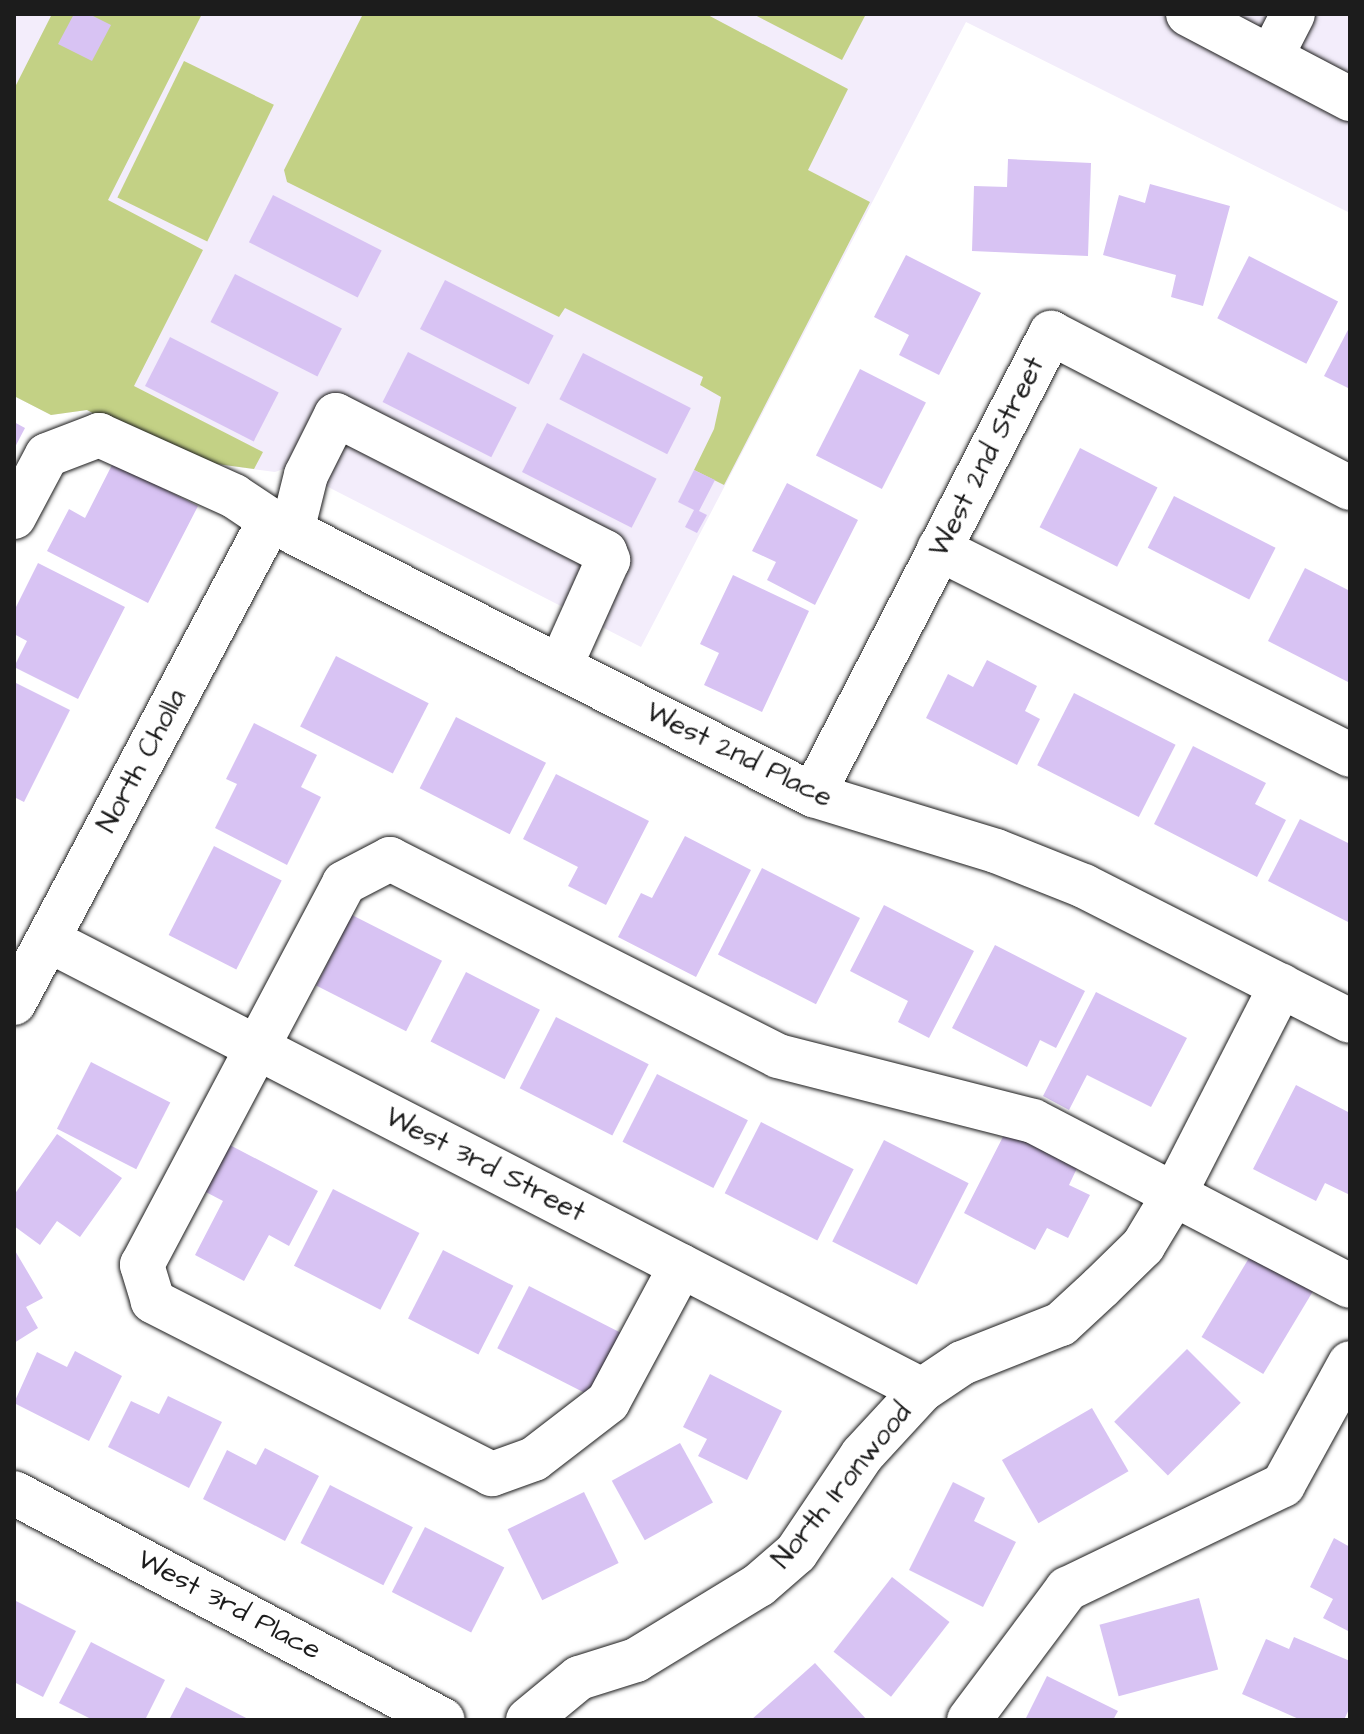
<!DOCTYPE html>
<html>
<head>
<meta charset="utf-8">
<style>
	body { margin:0 }
	#map { position:relative; width:1364px; height:1734px; overflow:hidden; background:#fff; font-family:"Architects Daughter",sans-serif }
	div>[style] { position:absolute }
	[style*='--x'] { left:calc(var(--x)*1px); top:calc(var(--y)*1px); width:calc(var(--w)*1px); rotate:calc(var(--a)*1deg) }
	.built>* { inset:0; background:#f3edfb }
	.green>* { inset:0; background:#c3d185; transform-origin:0 0 }
	.building>* { inset:0; background:#d8c3f3; transform-origin:0 0 }
	.roads { filter:drop-shadow(0 0 2px #1c1c1c) drop-shadow(0 0 2px #1c1c1c) }
	.minor>* { height:44px; margin:-22px; padding:0 22px; transform-origin:22px; border-radius:22px; background:#fff }
	span { translate:-50% -50%; white-space:nowrap; text-align:center; line-height:1.15; -webkit-text-stroke:7px #fff; paint-order:stroke }
	.street-label { font-size:28px; color:#1c1c1c }
	.frame { position:absolute; inset:0; border:16px solid #1c1c1c; pointer-events:none }
</style>
</head>
<body>
<div id="map">
	<div class="built">
		<div style="clip-path:polygon(14px 14px,1350px 14px,1350px 213px,966px 22px,641px 647px,289px 467px,275px 472px,180px 459px,87px 410px,51px 415px,14px 396px)"></div>
	</div>
	<div class="green">
		<div style="clip-path:polygon(52px 14px,202px 14px,108px 200px,203px 250px,134px 386px,263px 452px,254px 469px,180px 459px,87px 410px,51px 415px,14px 396px,14px 89px)"></div>
		<div style="clip-path:polygon(363px 14px,706px 14px,848px 89px,808px 170px,870px 202px,724px 485px,694px 470px,714px 429px,721px 397px,700px 385px,703px 377px,565px 308px,559px 317px,287px 182px,284px 170px)"></div>
		<div style="clip-path:polygon(753px 14px,866px 14px,842px 60px)"></div>
		<div style="left:184px;top:61px;width:100px;height:152px;rotate:26deg"></div>
	</div>
	<div class="building">
		<div style="clip-path:polygon(74px 14px,89px 14px,111px 25px,92px 61px,58px 44px)"></div>
		<div style="clip-path:polygon(1008px 159px,1091px 163px,1088px 256px,972px 251px,974px 186px,1007px 187px)"></div>
		<div style="clip-path:polygon(1150px 184px,1230px 206px,1203px 306px,1171px 297px,1176px 275px,1103px 255px,1119px 195px,1145px 203px)"></div>
		<div style="left:273px;top:195px;width:122px;height:53px;rotate:27deg"></div>
		<div style="clip-path:polygon(906px 255px,981px 293px,939px 375px,899px 355px,909px 335px,874px 317px)"></div>
		<div style="left:1249px;top:256px;width:100px;height:70px;rotate:27deg"></div>
		<div style="left:235px;top:274px;width:120px;height:54px;rotate:27deg"></div>
		<div style="left:445px;top:280px;width:122px;height:55px;rotate:27deg"></div>
		<div style="clip-path:polygon(1350px 326px,1350px 389px,1324px 376px)"></div>
		<div style="left:170px;top:337px;width:122px;height:55px;rotate:27deg"></div>
		<div style="left:408px;top:352px;width:122px;height:56px;rotate:27deg"></div>
		<div style="left:583px;top:353px;width:121px;height:52px;rotate:27deg"></div>
		<div style="left:860px;top:369px;width:74px;height:97px;rotate:27deg"></div>
		<div style="clip-path:polygon(14px 422px,25px 428px,14px 449px)"></div>
		<div style="left:547px;top:423px;width:123px;height:55px;rotate:27deg"></div>
		<div style="left:1080px;top:448px;width:87px;height:89px;rotate:27deg"></div>
		<div style="clip-path:polygon(113px 463px,198px 506px,148px 603px,47px 551px,69px 509px,85px 518px)"></div>
		<div style="clip-path:polygon(694px 470px,715px 480px,699px 511px,707px 515px,697px 533px,685px 527px,694px 510px,678px 502px)"></div>
		<div style="clip-path:polygon(787px 483px,858px 520px,815px 605px,767px 580px,776px 562px,752px 551px)"></div>
		<div style="left:1174px;top:496px;width:114px;height:58px;rotate:27deg"></div>
		<div style="clip-path:polygon(38px 563px,125px 607px,78px 699px,14px 667px,27px 641px,14px 634px,14px 611px)"></div>
		<div style="clip-path:polygon(1305px 568px,1350px 591px,1348px 682px,1268px 641px)"></div>
		<div style="clip-path:polygon(733px 575px,809px 611px,762px 712px,704px 685px,719px 653px,700px 644px)"></div>
		<div style="left:336px;top:656px;width:104px;height:79px;rotate:27deg"></div>
		<div style="clip-path:polygon(987px 660px,1037px 686px,1025px 711px,1040px 719px,1017px 765px,926px 718px,948px 674px,973px 687px)"></div>
		<div style="clip-path:polygon(14px 682px,70px 710px,24px 802px,14px 797px)"></div>
		<div style="left:1074px;top:693px;width:114px;height:81px;rotate:27deg"></div>
		<div style="left:456px;top:717px;width:101px;height:80px;rotate:27deg"></div>
		<div style="clip-path:polygon(254px 723px,317px 755px,301px 787px,321px 797px,287px 865px,215px 828px,237px 784px,226px 779px)"></div>
		<div style="clip-path:polygon(1193px 746px,1266px 783px,1255px 804px,1286px 820px,1257px 877px,1154px 824px)"></div>
		<div style="clip-path:polygon(556px 774px,649px 821px,606px 905px,568px 886px,578px 867px,523px 839px)"></div>
		<div style="clip-path:polygon(1300px 819px,1350px 844px,1350px 923px,1268px 881px)"></div>
		<div style="clip-path:polygon(685px 836px,751px 870px,696px 977px,618px 937px,641px 893px,652px 898px)"></div>
		<div style="left:214px;top:846px;width:76px;height:100px;rotate:27deg"></div>
		<div style="left:762px;top:868px;width:110px;height:97px;rotate:27deg"></div>
		<div style="clip-path:polygon(884px 905px,974px 951px,929px 1038px,898px 1022px,908px 1001px,850px 971px)"></div>
		<div style="left:352px;top:915px;width:101px;height:79px;rotate:27deg"></div>
		<div style="clip-path:polygon(995px 945px,1085px 991px,1056px 1048px,1040px 1040px,1027px 1067px,952px 1028px)"></div>
		<div style="left:466px;top:972px;width:83px;height:78px;rotate:27deg"></div>
		<div style="clip-path:polygon(1096px 992px,1187px 1038px,1151px 1107px,1087px 1075px,1069px 1110px,1043px 1096px)"></div>
		<div style="left:556px;top:1017px;width:104px;height:80px;rotate:27deg"></div>
		<div style="left:91px;top:1062px;width:89px;height:75px;rotate:27deg"></div>
		<div style="left:657px;top:1074px;width:102px;height:76px;rotate:27deg"></div>
		<div style="clip-path:polygon(1296px 1085px,1350px 1113px,1350px 1195px,1325px 1183px,1316px 1201px,1253px 1169px)"></div>
		<div style="left:761px;top:1122px;width:104px;height:80px;rotate:27deg"></div>
		<div style="clip-path:polygon(1008px 1127px,1079px 1164px,1069px 1185px,1090px 1195px,1068px 1238px,1047px 1228px,1035px 1250px,964px 1213px)"></div>
		<div style="clip-path:polygon(57px 1134px,122px 1178px,80px 1237px,57px 1221px,40px 1245px,14px 1226px,14px 1195px)"></div>
		<div style="left:884px;top:1140px;width:95px;height:114px;rotate:27deg"></div>
		<div style="clip-path:polygon(226px 1143px,318px 1191px,289px 1246px,269px 1235px,244px 1281px,195px 1255px,223px 1201px,202px 1190px)"></div>
		<div style="left:333px;top:1189px;width:97px;height:86px;rotate:27deg"></div>
		<div style="clip-path:polygon(14px 1249px,43px 1298px,26px 1307px,38px 1328px,14px 1343px)"></div>
		<div style="left:443px;top:1250px;width:79px;height:77px;rotate:27deg"></div>
		<div style="left:1252px;top:1253px;width:72px;height:98px;rotate:31deg"></div>
		<div style="left:529px;top:1286px;width:104px;height:70px;rotate:27deg"></div>
		<div style="left:1187px;top:1349px;width:76px;height:103px;rotate:45deg"></div>
		<div style="clip-path:polygon(75px 1351px,122px 1376px,89px 1441px,14px 1403px,37px 1352px,67px 1367px)"></div>
		<div style="clip-path:polygon(710px 1374px,782px 1411px,747px 1480px,698px 1456px,707px 1439px,683px 1427px)"></div>
		<div style="clip-path:polygon(168px 1396px,222px 1422px,189px 1488px,108px 1447px,131px 1401px,159px 1414px)"></div>
		<div style="left:1092px;top:1408px;width:73px;height:104px;rotate:60deg"></div>
		<div style="left:680px;top:1443px;width:68px;height:78px;rotate:61deg"></div>
		<div style="clip-path:polygon(265px 1448px,319px 1476px,285px 1541px,203px 1499px,227px 1450px,256px 1465px)"></div>
		<div style="clip-path:polygon(953px 1482px,985px 1498px,974px 1521px,1016px 1542px,983px 1607px,909px 1570px)"></div>
		<div style="left:330px;top:1485px;width:93px;height:65px;rotate:27deg"></div>
		<div style="left:584px;top:1492px;width:79px;height:85px;rotate:64deg"></div>
		<div style="left:425px;top:1527px;width:89px;height:73px;rotate:27deg"></div>
		<div style="clip-path:polygon(1334px 1538px,1350px 1547px,1350px 1632px,1323px 1618px,1333px 1599px,1310px 1587px)"></div>
		<div style="left:892px;top:1577px;width:73px;height:95px;rotate:38deg"></div>
		<div style="left:1199px;top:1598px;width:74px;height:103px;rotate:75deg"></div>
		<div style="clip-path:polygon(14px 1600px,76px 1631px,43px 1697px,14px 1682px)"></div>
		<div style="clip-path:polygon(1294px 1637px,1350px 1661px,1350px 1707px,1344px 1720px,1301px 1720px,1242px 1694px,1266px 1639px,1289px 1649px)"></div>
		<div style="clip-path:polygon(91px 1642px,165px 1680px,145px 1720px,93px 1720px,59px 1703px)"></div>
		<div style="clip-path:polygon(815px 1663px,867px 1720px,751px 1720px)"></div>
		<div style="clip-path:polygon(1047px 1676px,1118px 1711px,1113px 1720px,1025px 1720px)"></div>
		<div style="clip-path:polygon(186px 1687px,250px 1720px,169px 1720px)"></div>
	</div>
	<div class="roads">
		<div class="minor">
			<div style="--x:1188;--y:14;--w:183;--a:27.7"></div>
			<div style="--x:1271;--y:57;--w:48;--a:-62.9"></div>
			<div style="--x:14;--y:517;--w:70;--a:-62"></div>
			<div style="--x:47;--y:455;--w:56;--a:-21"></div>
			<div style="--x:99;--y:435;--w:148;--a:24.3"></div>
			<div style="--x:234;--y:496;--w:43;--a:33.7"></div>
			<div style="--x:270;--y:520;--w:609;--a:26.86"></div>
			<div style="--x:813;--y:795;--w:191;--a:17"></div>
			<div style="--x:996;--y:851;--w:95;--a:21.7"></div>
			<div style="--x:1084;--y:886;--w:298;--a:26.9"></div>
			<div style="--x:292;--y:531;--w:58;--a:-76"></div>
			<div style="--x:306;--y:475;--w:67;--a:-63.4"></div>
			<div style="--x:336;--y:415;--w:302;--a:27"></div>
			<div style="--x:605;--y:552;--w:9;--a:69"></div>
			<div style="--x:608;--y:560;--w:117;--a:114.2"></div>
			<div style="--x:939;--y:549;--w:460;--a:26.6"></div>
			<div style="--x:813;--y:795;--w:520;--a:-62.74"></div>
			<div style="--x:1051;--y:333;--w:337;--a:27.4"></div>
			<div style="--x:48;--y:940;--w:983;--a:27.24"></div>
			<div style="--x:14;--y:1003;--w:547;--a:-62.08"></div>
			<div style="--x:681;--y:1266;--w:154;--a:118.2"></div>
			<div style="--x:608;--y:1402;--w:93;--a:142.4"></div>
			<div style="--x:534;--y:1459;--w:45;--a:160.3"></div>
			<div style="--x:492;--y:1474;--w:381;--a:-153"></div>
			<div style="--x:153;--y:1301;--w:38;--a:-107"></div>
			<div style="--x:142;--y:1265;--w:432;--a:-62.1"></div>
			<div style="--x:344;--y:883;--w:52;--a:-27.6"></div>
			<div style="--x:390;--y:859;--w:435;--a:26.9"></div>
			<div style="--x:778;--y:1056;--w:263;--a:14.3"></div>
			<div style="--x:1033;--y:1121;--w:357;--a:27.5"></div>
			<div style="--x:14;--y:1493;--w:485;--a:27.9"></div>
			<div style="--x:528;--y:1720;--w:66;--a:-39.5"></div>
			<div style="--x:579;--y:1678;--w:60;--a:-17.5"></div>
			<div style="--x:636;--y:1660;--w:144;--a:-31.4"></div>
			<div style="--x:759;--y:1585;--w:49;--a:-40.9"></div>
			<div style="--x:796;--y:1553;--w:118;--a:-56"></div>
			<div style="--x:862;--y:1455;--w:88;--a:-47.3"></div>
			<div style="--x:922;--y:1390;--w:48;--a:-34"></div>
			<div style="--x:962;--y:1363;--w:106;--a:-21.5"></div>
			<div style="--x:1061;--y:1324;--w:54;--a:-42.8"></div>
			<div style="--x:1101;--y:1287;--w:59;--a:-44.3"></div>
			<div style="--x:1143;--y:1246;--w:62;--a:-58.9"></div>
			<div style="--x:1175;--y:1193;--w:233;--a:-62.9"></div>
			<div style="--x:969;--y:1720;--w:164;--a:-53.2"></div>
			<div style="--x:1067;--y:1589;--w:240;--a:-25.7"></div>
			<div style="--x:1283;--y:1485;--w:139;--a:-61.2"></div>
		</div>
	</div>
	<div class="street-label">
		<span style="left:987px;top:457px;rotate:-63deg">West 2nd Street</span>
		<span style="left:739px;top:755px;rotate:26deg">West 2nd Place</span>
		<span style="left:142px;top:761px;rotate:-62deg">North Cholla</span>
		<span style="left:485px;top:1165px;rotate:27deg">West 3rd Street</span>
		<span style="left:842px;top:1486px;rotate:-51deg">North Ironwood</span>
		<span style="left:229px;top:1605px;rotate:28deg">West 3rd Place</span>
	</div>
	<div class="frame"></div>
</div>
</body>
</html>
